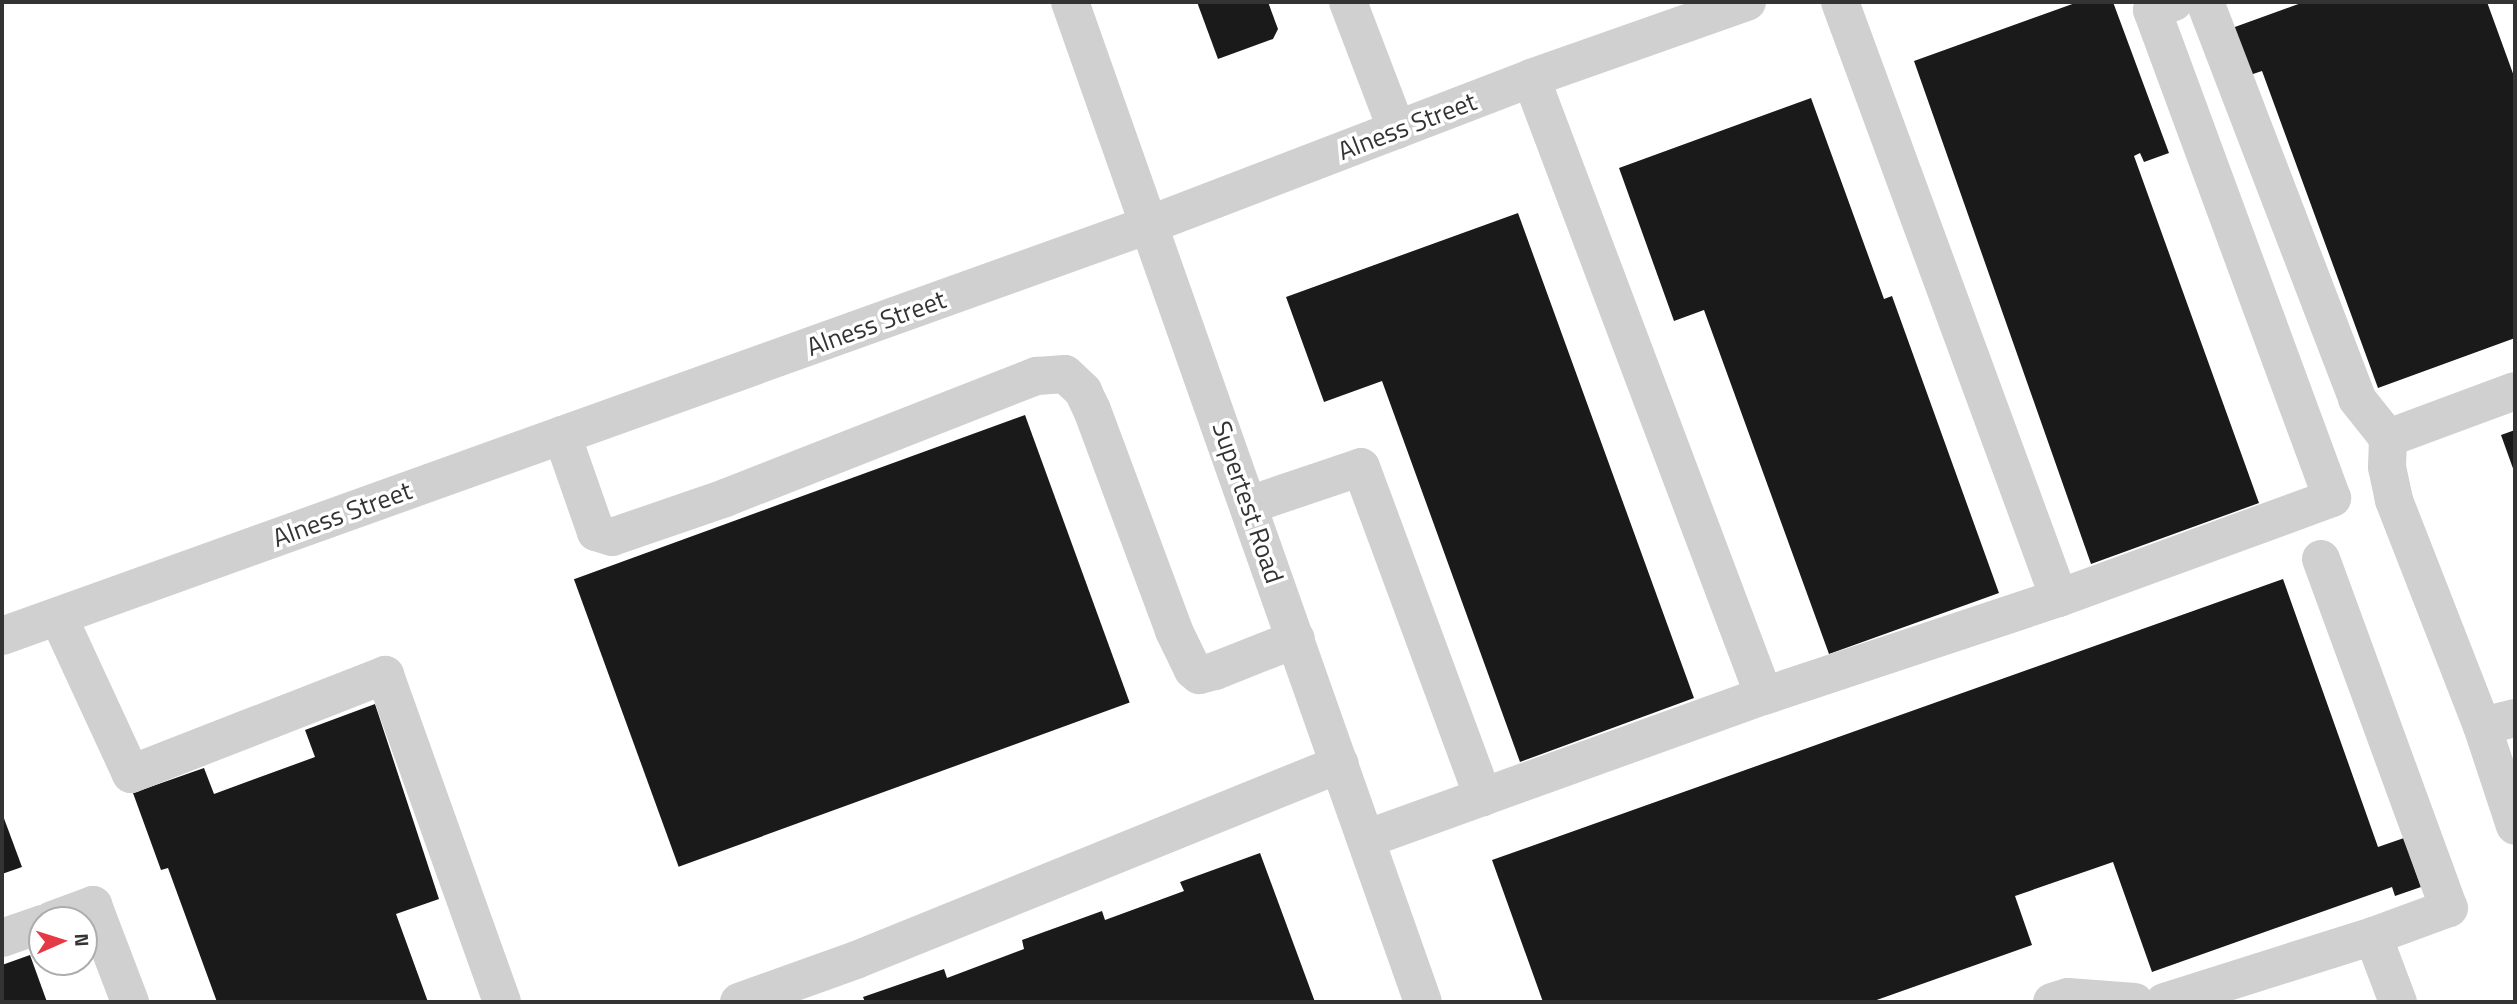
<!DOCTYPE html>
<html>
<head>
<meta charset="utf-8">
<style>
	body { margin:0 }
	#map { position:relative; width:2517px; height:1004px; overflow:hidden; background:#fff; font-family:"Titillium Web",sans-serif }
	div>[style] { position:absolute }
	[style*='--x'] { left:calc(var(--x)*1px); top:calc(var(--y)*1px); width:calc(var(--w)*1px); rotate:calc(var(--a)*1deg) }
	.building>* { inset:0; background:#1a1a1a; transform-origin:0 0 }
	.minor>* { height:38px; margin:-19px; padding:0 19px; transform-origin:19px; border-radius:19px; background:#d0d0d0 }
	span { translate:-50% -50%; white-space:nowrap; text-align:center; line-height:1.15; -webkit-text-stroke:7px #fff; paint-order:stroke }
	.street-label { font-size:26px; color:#333 }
	.frame { position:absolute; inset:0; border:4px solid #333; pointer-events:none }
	.north { position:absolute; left:28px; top:906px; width:70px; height:70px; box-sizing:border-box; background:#fff; border:2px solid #adadad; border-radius:50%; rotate:87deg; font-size:19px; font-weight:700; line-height:28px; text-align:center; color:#333 }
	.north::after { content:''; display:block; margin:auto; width:24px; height:32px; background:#e63946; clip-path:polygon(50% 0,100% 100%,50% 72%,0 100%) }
</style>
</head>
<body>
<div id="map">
	<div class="building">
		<div style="clip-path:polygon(1197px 2px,1268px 2px,1278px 29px,1273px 39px,1218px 59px)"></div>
		<div style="clip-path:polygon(2078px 2px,2113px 2px,2169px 153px,2144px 162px,2140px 153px,2134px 156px,2259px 503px,2091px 564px,1914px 61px)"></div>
		<div style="clip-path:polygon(2304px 2px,2487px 2px,2515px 79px,2515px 338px,2378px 388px,2262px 71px,2238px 79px,2221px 32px)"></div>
		<div style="clip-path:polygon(1811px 98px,1884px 299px,1892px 296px,1999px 593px,1829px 654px,1704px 310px,1674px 321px,1619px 168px)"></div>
		<div style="clip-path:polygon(1518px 213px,1694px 698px,1520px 762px,1382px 381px,1324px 402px,1286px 297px)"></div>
		<div style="left:1025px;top:415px;width:306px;height:480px;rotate:70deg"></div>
		<div style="clip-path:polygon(2515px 430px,2515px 474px,2501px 435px)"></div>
		<div style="clip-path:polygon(2283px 579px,2378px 847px,2404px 838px,2421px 887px,2395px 896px,2392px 887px,2152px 972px,2113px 862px,2015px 896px,2032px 945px,1871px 1002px,1543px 1002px,1492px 860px)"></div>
		<div style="clip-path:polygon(375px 704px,439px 899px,396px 914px,428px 1002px,217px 1002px,168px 868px,161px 870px,133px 793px,204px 768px,214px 794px,315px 757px,305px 730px)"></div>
		<div style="clip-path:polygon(2px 813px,22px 867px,2px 874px)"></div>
		<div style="clip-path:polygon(1260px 853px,1315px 1002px,865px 1002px,863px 997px,944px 969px,947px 978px,1024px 949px,1022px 940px,1102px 911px,1105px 920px,1184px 891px,1180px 882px)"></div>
		<div style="clip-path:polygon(30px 955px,47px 1002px,2px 1002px,2px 965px)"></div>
	</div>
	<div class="minor">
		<div style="--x:1070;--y:2;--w:1060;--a:70.56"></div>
		<div style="--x:1348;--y:2;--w:137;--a:69.1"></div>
		<div style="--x:1840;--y:2;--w:635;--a:69.82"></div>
		<div style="--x:2059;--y:598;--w:291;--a:-20.1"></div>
		<div style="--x:2332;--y:498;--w:520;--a:-110.25"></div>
		<div style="--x:2152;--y:10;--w:23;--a:-20"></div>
		<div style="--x:2205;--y:2;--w:425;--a:69"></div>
		<div style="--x:2357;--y:399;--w:50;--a:51.5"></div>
		<div style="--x:1531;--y:78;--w:660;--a:69.34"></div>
		<div style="--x:562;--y:435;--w:103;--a:70.7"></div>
		<div style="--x:596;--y:532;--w:17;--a:17"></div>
		<div style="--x:612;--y:537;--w:120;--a:-19"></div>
		<div style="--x:725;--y:498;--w:335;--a:-21.4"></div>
		<div style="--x:1037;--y:376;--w:28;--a:-4"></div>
		<div style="--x:1065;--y:374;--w:25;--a:43"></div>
		<div style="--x:1083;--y:391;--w:21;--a:65"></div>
		<div style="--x:1092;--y:410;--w:236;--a:69.6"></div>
		<div style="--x:1174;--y:631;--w:43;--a:64"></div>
		<div style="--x:1193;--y:670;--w:8;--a:40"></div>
		<div style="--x:1199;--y:675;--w:16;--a:-14"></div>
		<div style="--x:1215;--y:671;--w:87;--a:-21.6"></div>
		<div style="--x:1249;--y:505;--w:118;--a:-18.7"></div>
		<div style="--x:1361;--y:467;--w:352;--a:69.7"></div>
		<div style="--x:2321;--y:559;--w:372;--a:69.9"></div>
		<div style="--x:2449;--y:908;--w:81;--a:159.8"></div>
		<div style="--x:58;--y:616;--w:174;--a:65.2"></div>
		<div style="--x:131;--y:774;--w:273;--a:-21.3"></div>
		<div style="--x:385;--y:675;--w:347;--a:70.3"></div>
		<div style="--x:2;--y:636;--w:1221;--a:-19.73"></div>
		<div style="--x:1151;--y:224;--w:407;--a:-21"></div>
		<div style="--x:1531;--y:78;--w:229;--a:-19.4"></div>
		<div style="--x:2515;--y:718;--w:34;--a:166"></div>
		<div style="--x:2482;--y:726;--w:105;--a:71.7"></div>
		<div style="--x:2482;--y:726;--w:243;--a:-111.3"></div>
		<div style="--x:2394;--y:500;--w:34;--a:-102"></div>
		<div style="--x:2387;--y:467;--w:29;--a:-88"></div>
		<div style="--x:2388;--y:438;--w:135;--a:-20.3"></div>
		<div style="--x:1366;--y:839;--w:423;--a:-19.8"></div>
		<div style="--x:1764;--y:696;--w:311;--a:-18.4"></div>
		<div style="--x:52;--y:920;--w:44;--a:-20.1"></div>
		<div style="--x:93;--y:905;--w:104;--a:69.1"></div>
		<div style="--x:2;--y:938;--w:42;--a:-19.3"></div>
		<div style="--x:739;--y:1002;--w:124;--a:-19.7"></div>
		<div style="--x:856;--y:960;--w:522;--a:-22.05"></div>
		<div style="--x:2052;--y:1002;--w:17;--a:-17"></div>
		<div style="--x:2068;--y:997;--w:67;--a:4.3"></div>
		<div style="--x:2164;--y:1002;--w:219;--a:-17.5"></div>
		<div style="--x:2373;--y:936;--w:71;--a:69.3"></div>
	</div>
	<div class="street-label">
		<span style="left:1407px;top:126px;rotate:-21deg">Alness Street</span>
		<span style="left:876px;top:323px;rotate:-20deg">Alness Street</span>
		<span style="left:1248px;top:502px;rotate:71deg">Supertest Road</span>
		<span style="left:342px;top:514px;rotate:-20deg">Alness Street</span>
	</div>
	<div class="frame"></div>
	<div class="north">N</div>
</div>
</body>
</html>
